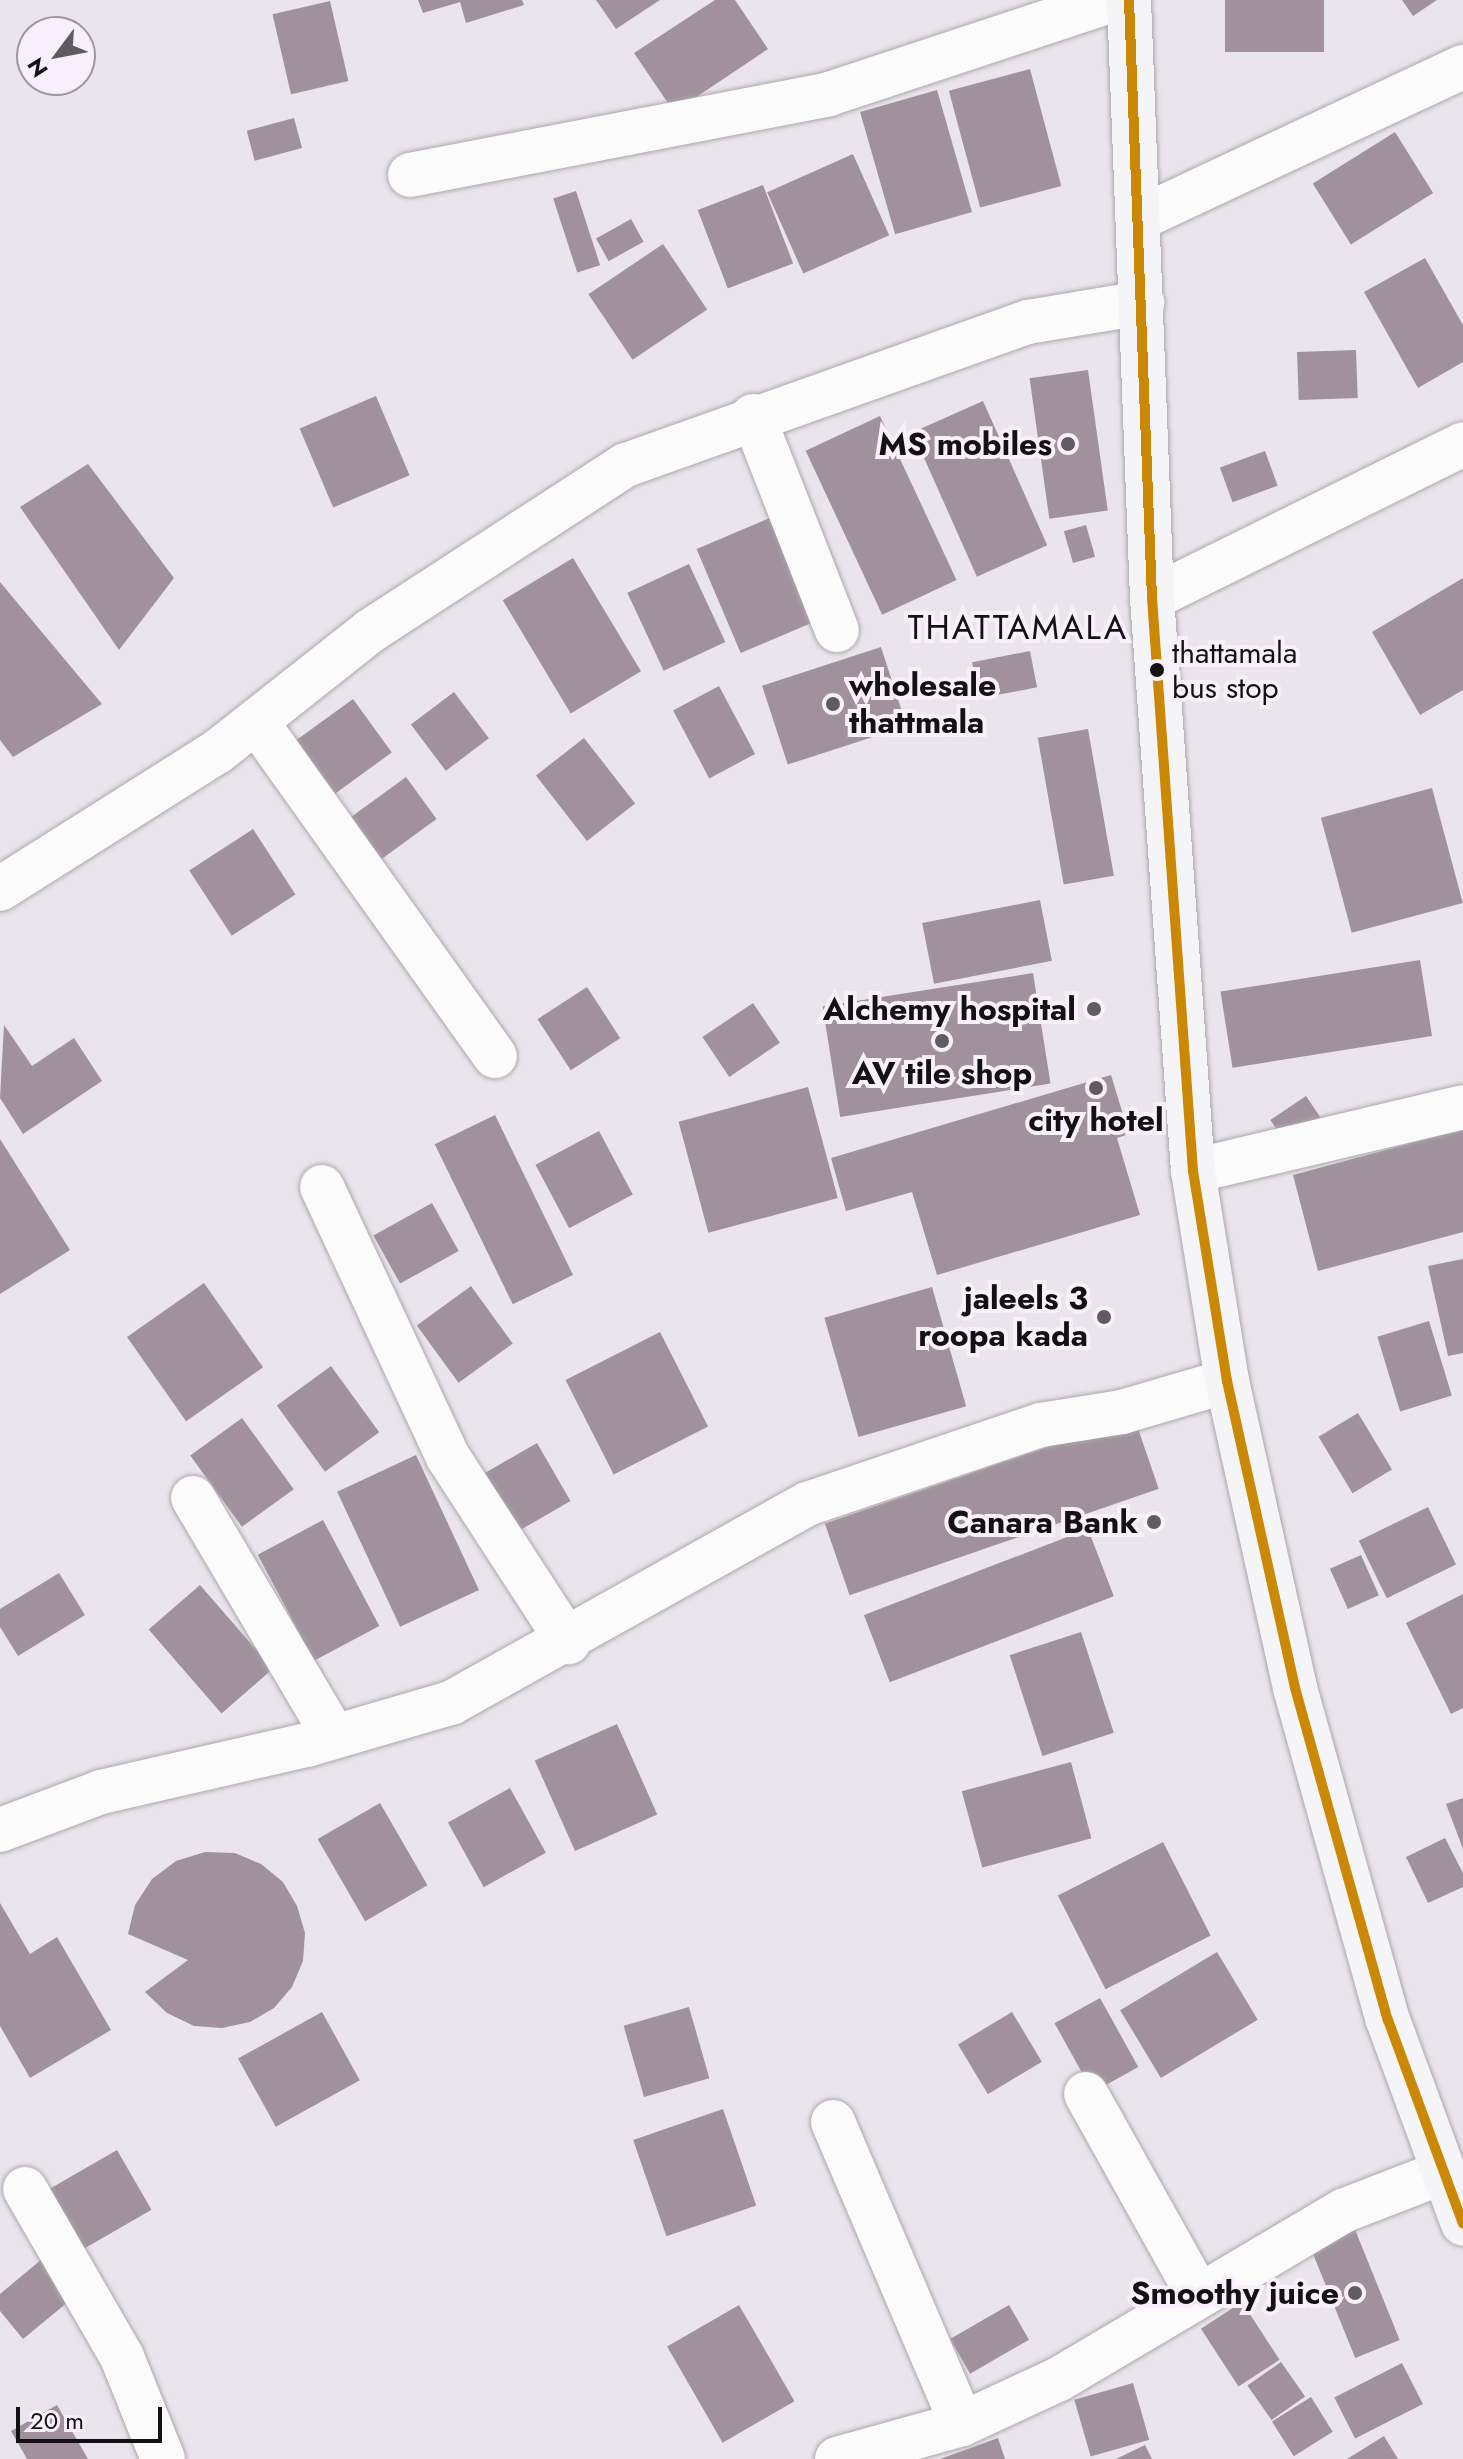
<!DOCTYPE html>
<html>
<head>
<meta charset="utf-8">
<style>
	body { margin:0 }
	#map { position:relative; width:1463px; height:2459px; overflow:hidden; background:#eae5ec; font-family:Jost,sans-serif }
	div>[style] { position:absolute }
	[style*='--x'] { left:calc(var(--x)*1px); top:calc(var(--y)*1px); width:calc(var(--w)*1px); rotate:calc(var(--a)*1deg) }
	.building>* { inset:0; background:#a1919d; transform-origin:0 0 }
	.roads { filter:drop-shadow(0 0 2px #aba7ac) drop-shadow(0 0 2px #aba7ac) }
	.minor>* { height:44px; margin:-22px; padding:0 22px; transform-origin:22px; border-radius:22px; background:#fcfbfc }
	.secondary>* { height:44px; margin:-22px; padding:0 22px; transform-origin:22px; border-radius:22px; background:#fcfbfc }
	.primary>* { height:44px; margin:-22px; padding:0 22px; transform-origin:22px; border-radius:22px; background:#f5f4f7 }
	.bus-1>* { height:10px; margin:-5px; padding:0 5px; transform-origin:5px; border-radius:5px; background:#ca8804 }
	.dots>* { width:22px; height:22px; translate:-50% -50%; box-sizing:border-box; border:4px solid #f9effc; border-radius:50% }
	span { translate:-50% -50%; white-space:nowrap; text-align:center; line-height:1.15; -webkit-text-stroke:8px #f9effc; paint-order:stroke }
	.bus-label { font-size:30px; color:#141115 }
	.left { translate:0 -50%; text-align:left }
	.poi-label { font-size:32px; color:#141115; font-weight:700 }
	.right { translate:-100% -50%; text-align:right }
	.neighbourhood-label { font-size:34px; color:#141115; letter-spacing:2px }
	.north { position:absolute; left:16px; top:16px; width:80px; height:80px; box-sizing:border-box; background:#f9effc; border:2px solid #9d96a0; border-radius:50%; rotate:238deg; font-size:22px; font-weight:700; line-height:32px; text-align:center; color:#141115 }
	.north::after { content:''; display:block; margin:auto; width:28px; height:36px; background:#5f5b60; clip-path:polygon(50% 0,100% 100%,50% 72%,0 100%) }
	.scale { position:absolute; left:16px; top:2407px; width:146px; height:36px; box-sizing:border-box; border:4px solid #141115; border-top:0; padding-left:10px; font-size:24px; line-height:28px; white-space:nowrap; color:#141115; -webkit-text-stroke:6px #f9effc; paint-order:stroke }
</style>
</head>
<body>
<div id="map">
	<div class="building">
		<div style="clip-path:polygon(418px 0,522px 0,524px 5px,466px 23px,460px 2px,423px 13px)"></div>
		<div style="clip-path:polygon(596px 0,660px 0,616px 29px)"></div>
		<div style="clip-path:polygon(715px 0,735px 0,768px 49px,674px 112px,634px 53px)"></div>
		<div style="left:1225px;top:0;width:99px;height:52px"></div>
		<div style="clip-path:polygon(1402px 0,1437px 0,1413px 16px)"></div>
		<div style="left:330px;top:1px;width:82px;height:59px;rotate:77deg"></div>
		<div style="left:1030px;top:69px;width:121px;height:84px;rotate:75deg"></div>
		<div style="left:937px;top:90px;width:127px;height:80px;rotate:74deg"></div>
		<div style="left:294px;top:118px;width:31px;height:49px;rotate:75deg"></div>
		<div style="left:1395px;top:132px;width:72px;height:97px;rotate:58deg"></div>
		<div style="left:853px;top:154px;width:89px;height:94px;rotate:66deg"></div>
		<div style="left:763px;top:185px;width:84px;height:70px;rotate:69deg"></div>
		<div style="left:576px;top:191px;width:78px;height:24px;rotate:72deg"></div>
		<div style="left:631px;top:219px;width:26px;height:40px;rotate:61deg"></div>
		<div style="left:663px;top:244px;width:79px;height:90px;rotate:56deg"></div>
		<div style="clip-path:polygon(1425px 258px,1463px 325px,1463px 362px,1418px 388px,1364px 292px)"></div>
		<div style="left:1356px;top:350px;width:48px;height:59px;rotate:88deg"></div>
		<div style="left:1088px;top:370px;width:142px;height:59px;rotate:82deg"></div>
		<div style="left:376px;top:396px;width:86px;height:83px;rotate:67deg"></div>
		<div style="left:983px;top:401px;width:158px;height:77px;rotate:66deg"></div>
		<div style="left:880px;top:416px;width:181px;height:82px;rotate:65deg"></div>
		<div style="left:1265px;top:451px;width:37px;height:48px;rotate:70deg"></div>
		<div style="clip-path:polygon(88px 464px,174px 578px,119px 650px,20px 507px)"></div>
		<div style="left:772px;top:517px;width:113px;height:82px;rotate:67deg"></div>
		<div style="left:1086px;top:525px;width:33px;height:23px;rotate:74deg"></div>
		<div style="left:573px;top:558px;width:132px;height:82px;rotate:59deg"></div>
		<div style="left:689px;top:564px;width:86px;height:68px;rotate:65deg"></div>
		<div style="clip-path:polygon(1463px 578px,1463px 690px,1420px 715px,1372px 632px)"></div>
		<div style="clip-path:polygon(0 582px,102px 704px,13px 757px,0 740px)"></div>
		<div style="left:881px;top:647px;width:83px;height:125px;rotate:72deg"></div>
		<div style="left:1030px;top:651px;width:37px;height:59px;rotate:79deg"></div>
		<div style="left:719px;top:686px;width:77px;height:52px;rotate:62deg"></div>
		<div style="left:454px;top:692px;width:58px;height:54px;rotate:53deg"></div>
		<div style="left:353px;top:699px;width:66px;height:77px;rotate:54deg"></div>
		<div style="left:1088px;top:729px;width:149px;height:51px;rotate:80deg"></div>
		<div style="left:584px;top:738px;width:83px;height:61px;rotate:52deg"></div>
		<div style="left:406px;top:777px;width:52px;height:70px;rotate:54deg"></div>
		<div style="left:1432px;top:788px;width:119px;height:115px;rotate:75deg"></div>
		<div style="left:253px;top:829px;width:78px;height:76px;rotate:57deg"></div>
		<div style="left:1040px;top:900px;width:62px;height:120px;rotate:79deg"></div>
		<div style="left:1420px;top:960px;width:77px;height:202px;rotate:81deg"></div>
		<div style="left:1033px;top:973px;width:112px;height:213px;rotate:81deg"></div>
		<div style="left:587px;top:987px;width:61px;height:59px;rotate:57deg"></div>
		<div style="left:753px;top:1003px;width:48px;height:61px;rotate:56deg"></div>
		<div style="clip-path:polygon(4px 1025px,32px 1066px,74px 1038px,102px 1081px,23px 1134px,0 1098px)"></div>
		<div style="clip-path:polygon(1111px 1075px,1129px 1134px,1117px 1138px,1140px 1215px,937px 1275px,912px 1192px,846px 1211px,831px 1158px)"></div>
		<div style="left:808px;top:1087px;width:115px;height:134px;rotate:75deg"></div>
		<div style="left:1306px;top:1096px;width:53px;height:43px;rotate:56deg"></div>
		<div style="left:495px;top:1115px;width:178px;height:67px;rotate:64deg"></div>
		<div style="clip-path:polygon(1463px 1129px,1463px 1232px,1318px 1271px,1293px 1175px)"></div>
		<div style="left:599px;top:1131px;width:72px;height:72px;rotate:62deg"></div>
		<div style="clip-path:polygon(0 1139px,70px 1250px,0 1294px)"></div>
		<div style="left:432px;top:1203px;width:55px;height:67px;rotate:61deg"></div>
		<div style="clip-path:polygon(1463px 1259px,1463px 1353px,1448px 1356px,1428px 1266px)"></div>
		<div style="left:204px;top:1283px;width:103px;height:94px;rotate:55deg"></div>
		<div style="left:471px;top:1286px;width:71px;height:67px;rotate:54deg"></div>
		<div style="left:932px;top:1287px;width:124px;height:112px;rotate:74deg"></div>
		<div style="left:1429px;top:1321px;width:78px;height:54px;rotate:73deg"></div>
		<div style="left:660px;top:1332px;width:106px;height:106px;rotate:63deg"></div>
		<div style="left:331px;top:1366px;width:82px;height:67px;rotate:54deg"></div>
		<div style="left:1358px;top:1413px;width:66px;height:46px;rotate:59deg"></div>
		<div style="left:1134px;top:1417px;width:76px;height:327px;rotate:71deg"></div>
		<div style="left:242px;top:1418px;width:88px;height:64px;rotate:54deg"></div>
		<div style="left:537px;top:1443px;width:67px;height:62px;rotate:60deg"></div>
		<div style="left:416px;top:1455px;width:149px;height:87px;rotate:65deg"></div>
		<div style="left:1428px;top:1507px;width:64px;height:77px;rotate:64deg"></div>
		<div style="left:323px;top:1520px;width:120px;height:74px;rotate:62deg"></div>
		<div style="left:1088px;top:1529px;width:72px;height:240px;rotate:69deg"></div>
		<div style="left:1361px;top:1555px;width:44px;height:34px;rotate:66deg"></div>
		<div style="clip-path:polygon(59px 1573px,85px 1615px,18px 1656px,0 1627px,0 1609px)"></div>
		<div style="left:200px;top:1585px;width:111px;height:68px;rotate:49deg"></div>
		<div style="clip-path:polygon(1463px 1594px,1463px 1708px,1451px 1714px,1406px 1623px)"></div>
		<div style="left:1081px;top:1632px;width:106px;height:75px;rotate:72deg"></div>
		<div style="left:617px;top:1724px;width:99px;height:90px;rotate:66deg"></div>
		<div style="left:1071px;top:1762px;width:79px;height:113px;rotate:75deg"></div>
		<div style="left:510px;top:1788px;width:74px;height:71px;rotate:61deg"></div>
		<div style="clip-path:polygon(1463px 1798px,1463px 1849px,1446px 1804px)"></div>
		<div style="left:380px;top:1803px;width:95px;height:72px;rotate:60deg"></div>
		<div style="clip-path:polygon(1445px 1838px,1463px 1873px,1463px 1887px,1428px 1903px,1406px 1857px)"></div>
		<div style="left:1163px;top:1842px;width:105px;height:118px;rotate:63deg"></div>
		<div style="clip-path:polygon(205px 1852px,235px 1853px,261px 1864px,283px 1882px,297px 1906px,305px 1933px,303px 1961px,292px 1987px,274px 2008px,250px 2022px,222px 2028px,194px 2026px,167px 2013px,145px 1992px,188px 1960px,128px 1934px,135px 1905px,152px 1879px,176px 1861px)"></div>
		<div style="clip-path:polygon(0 1903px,30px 1954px,57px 1937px,111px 2030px,30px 2078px,0 2026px)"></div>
		<div style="left:1217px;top:1952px;width:79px;height:113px;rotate:59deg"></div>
		<div style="left:1100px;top:1998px;width:79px;height:52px;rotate:61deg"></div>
		<div style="left:689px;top:2007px;width:74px;height:68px;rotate:74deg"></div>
		<div style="left:322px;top:2012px;width:78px;height:96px;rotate:61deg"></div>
		<div style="left:1012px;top:2012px;width:58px;height:63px;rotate:59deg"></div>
		<div style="left:723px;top:2109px;width:102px;height:95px;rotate:71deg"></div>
		<div style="left:117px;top:2150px;width:69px;height:79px;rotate:60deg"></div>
		<div style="left:1354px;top:2227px;width:122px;height:48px;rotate:68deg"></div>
		<div style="clip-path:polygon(42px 2259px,74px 2297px,23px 2339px,0 2311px,0 2294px)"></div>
		<div style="left:1242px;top:2302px;width:69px;height:49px;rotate:57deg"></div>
		<div style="left:739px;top:2305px;width:111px;height:83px;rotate:60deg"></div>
		<div style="left:1009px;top:2305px;width:40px;height:68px;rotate:60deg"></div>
		<div style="left:1281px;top:2362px;width:42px;height:41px;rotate:55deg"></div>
		<div style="left:1402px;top:2363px;width:46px;height:76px;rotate:63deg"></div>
		<div style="left:1133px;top:2383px;width:59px;height:61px;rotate:74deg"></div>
		<div style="left:1311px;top:2397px;width:41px;height:46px;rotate:58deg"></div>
		<div style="clip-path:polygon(57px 2405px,88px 2459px,27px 2459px,11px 2431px)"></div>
		<div style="clip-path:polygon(1384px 2436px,1398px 2459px,1347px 2459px)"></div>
		<div style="clip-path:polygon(998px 2438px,1005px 2459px,940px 2459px)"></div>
		<div style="clip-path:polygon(1145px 2445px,1152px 2459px,1116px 2459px)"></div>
	</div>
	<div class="roads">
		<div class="minor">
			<div style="--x:410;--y:175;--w:427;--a:-10.9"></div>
			<div style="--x:829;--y:94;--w:300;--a:-18.3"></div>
			<div style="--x:1138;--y:219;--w:359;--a:-25.1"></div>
			<div style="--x:753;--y:416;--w:230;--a:68.6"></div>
			<div style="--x:258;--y:724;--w:408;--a:54.5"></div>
			<div style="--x:0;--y:889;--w:257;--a:-32.3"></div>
			<div style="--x:217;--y:752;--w:195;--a:-38.3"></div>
			<div style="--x:370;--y:631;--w:305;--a:-33"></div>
			<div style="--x:626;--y:465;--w:427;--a:-19.6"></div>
			<div style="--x:1028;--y:322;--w:116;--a:-9.5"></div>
			<div style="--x:1193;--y:1171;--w:277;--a:-13.3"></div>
			<div style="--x:322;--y:1187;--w:298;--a:65"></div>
			<div style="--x:448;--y:1457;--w:221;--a:57"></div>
			<div style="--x:193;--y:1498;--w:275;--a:59.4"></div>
			<div style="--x:0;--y:1830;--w:108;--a:-20.6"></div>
			<div style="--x:101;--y:1792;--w:211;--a:-12.9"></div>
			<div style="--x:307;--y:1745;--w:150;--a:-16.3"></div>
			<div style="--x:451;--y:1703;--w:408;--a:-29.2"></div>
			<div style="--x:807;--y:1504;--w:247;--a:-18.7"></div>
			<div style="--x:1041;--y:1425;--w:82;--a:-9.1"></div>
			<div style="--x:1122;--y:1412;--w:109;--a:-16.4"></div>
			<div style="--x:1086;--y:2094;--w:231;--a:60.8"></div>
			<div style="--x:833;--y:2122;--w:328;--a:66.9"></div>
			<div style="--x:25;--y:2189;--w:194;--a:60"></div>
			<div style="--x:122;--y:2357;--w:110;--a:68.1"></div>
			<div style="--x:837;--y:2459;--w:130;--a:-15.6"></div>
			<div style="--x:962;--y:2424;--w:107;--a:-24.9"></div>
			<div style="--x:1059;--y:2379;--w:332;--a:-30.6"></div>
			<div style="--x:1345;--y:2210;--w:103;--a:-21.1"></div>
		</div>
		<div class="secondary">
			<div style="--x:1152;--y:598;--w:347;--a:-26.3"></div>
		</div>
		<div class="primary">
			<div style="--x:1129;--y:0;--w:598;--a:87.8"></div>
			<div style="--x:1152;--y:598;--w:574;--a:85.91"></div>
			<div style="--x:1193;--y:1171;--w:213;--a:80.8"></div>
			<div style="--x:1227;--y:1381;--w:314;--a:77.5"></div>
			<div style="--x:1295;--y:1688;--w:345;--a:74.4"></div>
			<div style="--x:1388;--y:2020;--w:217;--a:69.8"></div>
		</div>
	</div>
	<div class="bus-1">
		<div style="--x:1129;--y:0;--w:598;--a:87.8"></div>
		<div style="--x:1152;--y:598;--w:574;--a:85.91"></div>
		<div style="--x:1193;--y:1171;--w:213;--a:80.8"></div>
		<div style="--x:1227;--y:1381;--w:314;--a:77.5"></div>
		<div style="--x:1295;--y:1688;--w:345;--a:74.4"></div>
		<div style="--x:1388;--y:2020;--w:217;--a:69.8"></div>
	</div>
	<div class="dots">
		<div style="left:1068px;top:444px;background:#5f5b60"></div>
		<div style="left:1157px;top:670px;background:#141115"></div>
		<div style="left:833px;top:704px;background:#5f5b60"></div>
		<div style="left:1094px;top:1009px;background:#5f5b60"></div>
		<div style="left:942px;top:1041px;background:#5f5b60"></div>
		<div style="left:1096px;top:1088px;background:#5f5b60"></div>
		<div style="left:1104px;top:1317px;background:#5f5b60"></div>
		<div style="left:1154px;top:1522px;background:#5f5b60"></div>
		<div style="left:1355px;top:2293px;background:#5f5b60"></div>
	</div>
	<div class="bus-label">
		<span class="left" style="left:1172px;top:670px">thattamala<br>bus stop</span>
	</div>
	<div class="poi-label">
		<span class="right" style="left:1052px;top:444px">MS mobiles</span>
		<span class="left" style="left:849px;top:704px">wholesale<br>thattmala</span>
		<span class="right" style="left:1076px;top:1009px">Alchemy hospital</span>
		<span style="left:942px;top:1073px">AV tile shop</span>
		<span style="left:1096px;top:1120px">city hotel</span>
		<span class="right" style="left:1088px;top:1317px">jaleels 3<br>roopa kada</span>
		<span class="right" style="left:1138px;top:1522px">Canara Bank</span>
		<span class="right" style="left:1339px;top:2293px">Smoothy juice</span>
	</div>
	<div class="neighbourhood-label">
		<span style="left:1018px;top:628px">THATTAMALA</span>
	</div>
	<div class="north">N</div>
	<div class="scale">20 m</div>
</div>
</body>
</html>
